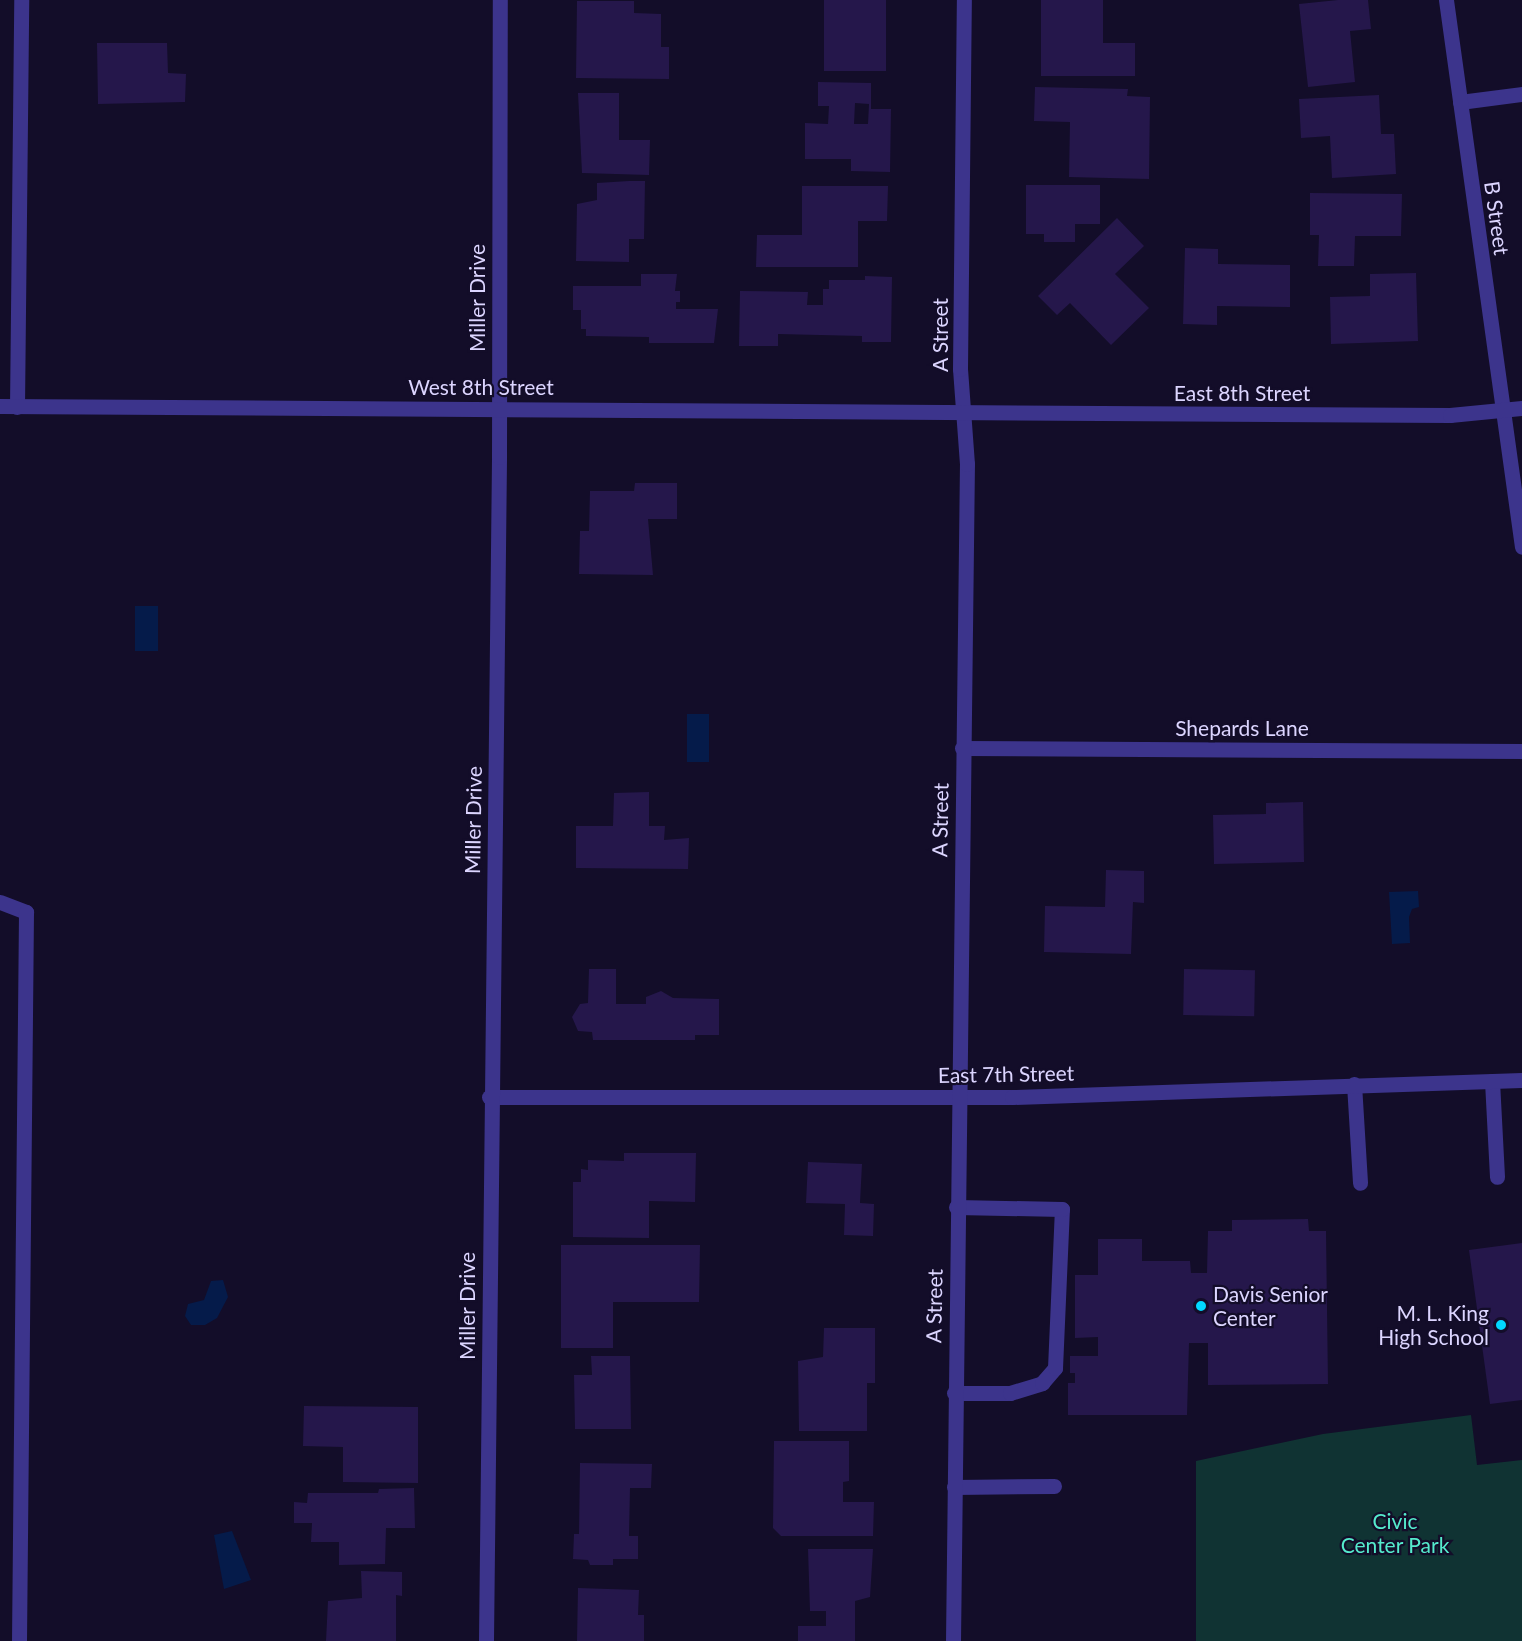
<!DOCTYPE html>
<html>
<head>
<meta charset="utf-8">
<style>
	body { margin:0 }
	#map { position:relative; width:1522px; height:1641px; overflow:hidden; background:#130d29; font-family:Lato,sans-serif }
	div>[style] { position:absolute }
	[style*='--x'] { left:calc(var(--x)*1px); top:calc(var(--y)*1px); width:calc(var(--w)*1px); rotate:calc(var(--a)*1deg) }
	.green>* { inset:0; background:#103333 }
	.water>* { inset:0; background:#051b4a; transform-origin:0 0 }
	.building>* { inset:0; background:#25174b; transform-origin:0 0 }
	.service>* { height:15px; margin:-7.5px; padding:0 7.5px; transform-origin:7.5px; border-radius:7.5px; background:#3c348c }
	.minor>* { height:15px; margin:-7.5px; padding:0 7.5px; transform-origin:7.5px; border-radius:7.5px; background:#3c348c }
	.tertiary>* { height:15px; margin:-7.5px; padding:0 7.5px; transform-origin:7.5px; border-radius:7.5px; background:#3c348c }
	.dots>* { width:16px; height:16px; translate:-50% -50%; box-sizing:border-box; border:3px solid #130d29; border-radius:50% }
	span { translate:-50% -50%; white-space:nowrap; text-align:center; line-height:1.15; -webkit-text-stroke:4.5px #130d29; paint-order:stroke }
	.street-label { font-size:21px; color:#dcd5ff }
	.poi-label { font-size:21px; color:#dcd5ff }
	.left { translate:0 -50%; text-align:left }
	.right { translate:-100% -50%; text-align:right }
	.park-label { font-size:21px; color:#55ebcd }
</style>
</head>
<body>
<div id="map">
	<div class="green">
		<div style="clip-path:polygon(1471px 1415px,1477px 1465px,1522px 1460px,1522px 1641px,1196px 1641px,1196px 1461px,1323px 1434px)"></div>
	</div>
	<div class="water">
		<div style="left:135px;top:606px;width:23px;height:45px"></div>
		<div style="left:687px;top:714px;width:22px;height:48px"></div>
		<div style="clip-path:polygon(1418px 891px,1419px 907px,1412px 909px,1409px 917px,1410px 943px,1392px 944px,1389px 892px)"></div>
		<div style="clip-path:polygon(223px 1280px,228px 1297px,217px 1318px,205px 1325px,191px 1325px,185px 1316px,188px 1304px,204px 1300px,211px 1281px)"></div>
		<div style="clip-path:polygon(232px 1531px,251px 1580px,224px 1589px,214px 1535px)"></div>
	</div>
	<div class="building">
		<div style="left:824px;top:0;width:62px;height:71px"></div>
		<div style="clip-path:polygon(1041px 0,1103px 0,1103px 43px,1135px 43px,1135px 76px,1041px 76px)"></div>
		<div style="clip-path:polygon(1338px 0,1368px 0,1371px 29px,1350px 31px,1355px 82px,1308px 87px,1299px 4px)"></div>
		<div style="clip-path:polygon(577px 1px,634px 1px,634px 13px,661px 14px,661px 47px,669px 47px,669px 79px,576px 78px)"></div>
		<div style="clip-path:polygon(97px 43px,167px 43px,168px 73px,186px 74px,185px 102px,98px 104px)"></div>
		<div style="clip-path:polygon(evenodd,818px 82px,871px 83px,871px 109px,891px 109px,890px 172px,851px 171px,851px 159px,805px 159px,805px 123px,828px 124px,829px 106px,818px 106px,818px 82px,855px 103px,869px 104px,868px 124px,854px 124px,855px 103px)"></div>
		<div style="clip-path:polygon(1035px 87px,1128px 89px,1127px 96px,1150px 97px,1149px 179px,1069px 177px,1070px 122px,1034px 121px)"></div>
		<div style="clip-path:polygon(578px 93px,619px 93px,619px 140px,650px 140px,649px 175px,582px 173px)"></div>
		<div style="clip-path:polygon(1379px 95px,1381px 134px,1394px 134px,1396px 174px,1332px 178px,1330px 136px,1301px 138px,1299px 99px)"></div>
		<div style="clip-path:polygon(629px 181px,645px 181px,644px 239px,629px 239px,629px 262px,576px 261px,577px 204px,597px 200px,597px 183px)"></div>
		<div style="clip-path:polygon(1026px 185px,1100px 185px,1100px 224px,1075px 224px,1075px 242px,1044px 242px,1044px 234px,1026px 234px)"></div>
		<div style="clip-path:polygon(802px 186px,888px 186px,887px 221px,858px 221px,858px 267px,756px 267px,757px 235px,802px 235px)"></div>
		<div style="clip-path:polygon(1310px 193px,1402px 194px,1401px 236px,1355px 236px,1354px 266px,1318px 266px,1319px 235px,1310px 235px)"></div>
		<div style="clip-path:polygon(1117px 218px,1144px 246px,1115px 274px,1149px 308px,1111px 345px,1070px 303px,1057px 315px,1038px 296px)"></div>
		<div style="clip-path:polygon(1185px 248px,1218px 249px,1218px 264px,1290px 265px,1290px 307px,1217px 306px,1217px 325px,1183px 324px)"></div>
		<div style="clip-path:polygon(1416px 273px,1418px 341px,1331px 344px,1330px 297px,1370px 296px,1370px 274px)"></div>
		<div style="clip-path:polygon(641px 274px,677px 274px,675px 291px,680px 291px,680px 302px,676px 302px,676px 309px,718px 309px,714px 343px,649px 343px,649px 337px,586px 336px,586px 329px,581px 329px,581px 310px,573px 310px,573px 286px,641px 286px)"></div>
		<div style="clip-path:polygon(865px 276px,892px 277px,891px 342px,862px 342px,862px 336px,778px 334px,778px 346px,739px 346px,740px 291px,808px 292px,807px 305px,823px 305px,823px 289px,829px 289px,829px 280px,865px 280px)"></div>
		<div style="clip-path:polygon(635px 483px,677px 483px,677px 519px,648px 519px,653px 575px,579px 574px,580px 531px,589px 531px,590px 491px,634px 491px)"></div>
		<div style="clip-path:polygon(649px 792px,649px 826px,665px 826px,664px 840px,689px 838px,688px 869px,576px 868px,576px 826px,613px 826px,614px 793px)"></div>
		<div style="clip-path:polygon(1303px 802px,1304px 862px,1214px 864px,1213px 815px,1266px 814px,1266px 803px)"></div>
		<div style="clip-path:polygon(1106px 870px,1144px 871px,1144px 903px,1133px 902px,1131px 954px,1044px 952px,1045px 906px,1105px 907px)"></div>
		<div style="clip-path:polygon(589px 969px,616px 969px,616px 1004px,646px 1004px,646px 997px,661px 991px,673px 998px,719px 999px,719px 1035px,695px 1035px,695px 1040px,593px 1040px,592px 1032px,578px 1031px,572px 1017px,580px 1004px,588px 1003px)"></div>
		<div style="left:1184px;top:969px;width:71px;height:46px;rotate:1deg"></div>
		<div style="clip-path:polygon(624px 1153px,696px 1153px,695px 1202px,649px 1201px,649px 1238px,573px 1237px,573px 1182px,581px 1182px,581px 1169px,588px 1170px,588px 1160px,624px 1161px)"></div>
		<div style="clip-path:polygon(808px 1162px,862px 1164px,860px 1203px,874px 1204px,873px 1236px,844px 1235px,845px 1204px,806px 1203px)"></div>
		<div style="clip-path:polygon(1308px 1219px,1309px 1231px,1326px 1231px,1328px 1384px,1208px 1385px,1208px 1343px,1189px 1343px,1187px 1415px,1068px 1415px,1068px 1383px,1075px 1383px,1075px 1373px,1070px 1373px,1070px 1356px,1098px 1356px,1098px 1337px,1075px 1338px,1075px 1275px,1098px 1275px,1098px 1239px,1142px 1239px,1142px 1261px,1190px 1261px,1191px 1273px,1207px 1273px,1208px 1231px,1232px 1231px,1232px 1220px)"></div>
		<div style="clip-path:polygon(1522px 1243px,1522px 1400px,1490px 1404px,1469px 1250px)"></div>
		<div style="clip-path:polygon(561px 1245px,700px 1245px,699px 1302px,613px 1302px,613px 1348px,561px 1348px)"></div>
		<div style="clip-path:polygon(824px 1328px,875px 1328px,875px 1383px,867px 1383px,867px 1431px,799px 1431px,798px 1361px,823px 1357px)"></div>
		<div style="clip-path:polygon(591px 1356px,630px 1356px,631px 1429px,575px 1429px,574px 1375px,592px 1375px)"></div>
		<div style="clip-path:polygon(304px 1406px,418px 1407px,418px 1483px,343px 1482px,343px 1447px,303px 1446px)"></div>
		<div style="clip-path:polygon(774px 1441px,849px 1441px,849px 1481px,843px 1482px,843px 1502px,874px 1502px,873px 1536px,781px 1536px,773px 1528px)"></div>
		<div style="clip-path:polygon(580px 1463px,652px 1464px,651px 1488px,630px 1488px,629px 1536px,638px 1536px,638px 1559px,613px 1559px,613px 1565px,590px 1565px,588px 1560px,573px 1559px,574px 1534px,579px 1534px)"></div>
		<div style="clip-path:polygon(414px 1488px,415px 1528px,386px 1528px,385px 1564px,339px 1565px,339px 1542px,311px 1542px,312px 1523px,294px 1523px,294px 1502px,307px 1503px,308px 1493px,378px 1493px,379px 1489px)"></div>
		<div style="clip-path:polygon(808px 1549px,873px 1549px,870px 1597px,855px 1601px,855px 1641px,798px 1641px,798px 1626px,826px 1626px,826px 1611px,810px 1611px)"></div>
		<div style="clip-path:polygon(361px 1571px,402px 1572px,402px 1596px,396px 1595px,396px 1641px,326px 1641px,328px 1601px,362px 1598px)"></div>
		<div style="clip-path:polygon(578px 1588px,639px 1590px,638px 1615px,644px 1615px,644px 1641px,577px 1641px)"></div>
	</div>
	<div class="service">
		<div style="--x:1460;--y:102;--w:63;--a:-7.4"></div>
		<div style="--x:1492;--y:1081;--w:96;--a:87"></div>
		<div style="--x:1354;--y:1084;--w:99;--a:86.5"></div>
		<div style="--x:954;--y:1393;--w:56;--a:0"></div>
		<div style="--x:1010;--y:1393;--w:34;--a:-17"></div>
		<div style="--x:1042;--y:1383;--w:20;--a:-49"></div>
		<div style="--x:1055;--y:1368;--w:159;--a:-87.5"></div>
		<div style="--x:1062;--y:1209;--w:106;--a:-178.9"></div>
		<div style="--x:954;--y:1487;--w:100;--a:-0.6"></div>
	</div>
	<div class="minor">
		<div style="--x:17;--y:407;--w:407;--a:-89.4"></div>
		<div style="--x:962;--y:748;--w:560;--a:0.31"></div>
		<div style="--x:0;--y:902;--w:28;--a:21"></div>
		<div style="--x:26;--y:912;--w:729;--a:90.55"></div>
		<div style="--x:489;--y:1097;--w:523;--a:0"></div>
		<div style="--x:1012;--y:1097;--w:510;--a:-1.91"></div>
		<div style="--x:486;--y:1641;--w:1184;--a:-89.37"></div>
		<div style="--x:499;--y:457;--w:457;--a:-89.9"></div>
		<div style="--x:953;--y:1641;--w:1177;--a:-89.32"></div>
		<div style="--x:967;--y:464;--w:95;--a:-94.2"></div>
		<div style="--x:960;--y:369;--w:369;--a:-89.4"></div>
	</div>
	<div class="tertiary">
		<div style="--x:1446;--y:0;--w:552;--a:82.09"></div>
		<div style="--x:0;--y:406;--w:1450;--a:0.36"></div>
		<div style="--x:1450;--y:415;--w:72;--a:-5.6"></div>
	</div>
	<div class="dots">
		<div style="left:1201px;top:1306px;background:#01d8ff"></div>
		<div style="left:1501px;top:1325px;background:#01d8ff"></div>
	</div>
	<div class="street-label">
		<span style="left:1497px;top:218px;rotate:82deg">B Street</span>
		<span style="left:477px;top:298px;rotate:-90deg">Miller Drive</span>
		<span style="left:940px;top:335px;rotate:-90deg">A Street</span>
		<span style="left:481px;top:387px">West 8th Street</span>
		<span style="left:1242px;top:393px">East 8th Street</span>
		<span style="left:1242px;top:728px">Shepards Lane</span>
		<span style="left:473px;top:820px;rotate:-89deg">Miller Drive</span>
		<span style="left:940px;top:820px;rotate:-89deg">A Street</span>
		<span style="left:1006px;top:1074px;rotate:-1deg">East 7th Street</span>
		<span style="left:467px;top:1306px;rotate:-90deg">Miller Drive</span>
		<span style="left:934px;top:1306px;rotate:-89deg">A Street</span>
	</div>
	<div class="poi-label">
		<span class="left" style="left:1213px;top:1306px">Davis Senior<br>Center</span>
		<span class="right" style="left:1489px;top:1325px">M. L. King<br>High School</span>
	</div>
	<div class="park-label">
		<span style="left:1395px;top:1533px">Civic<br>Center Park</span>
	</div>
</div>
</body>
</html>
